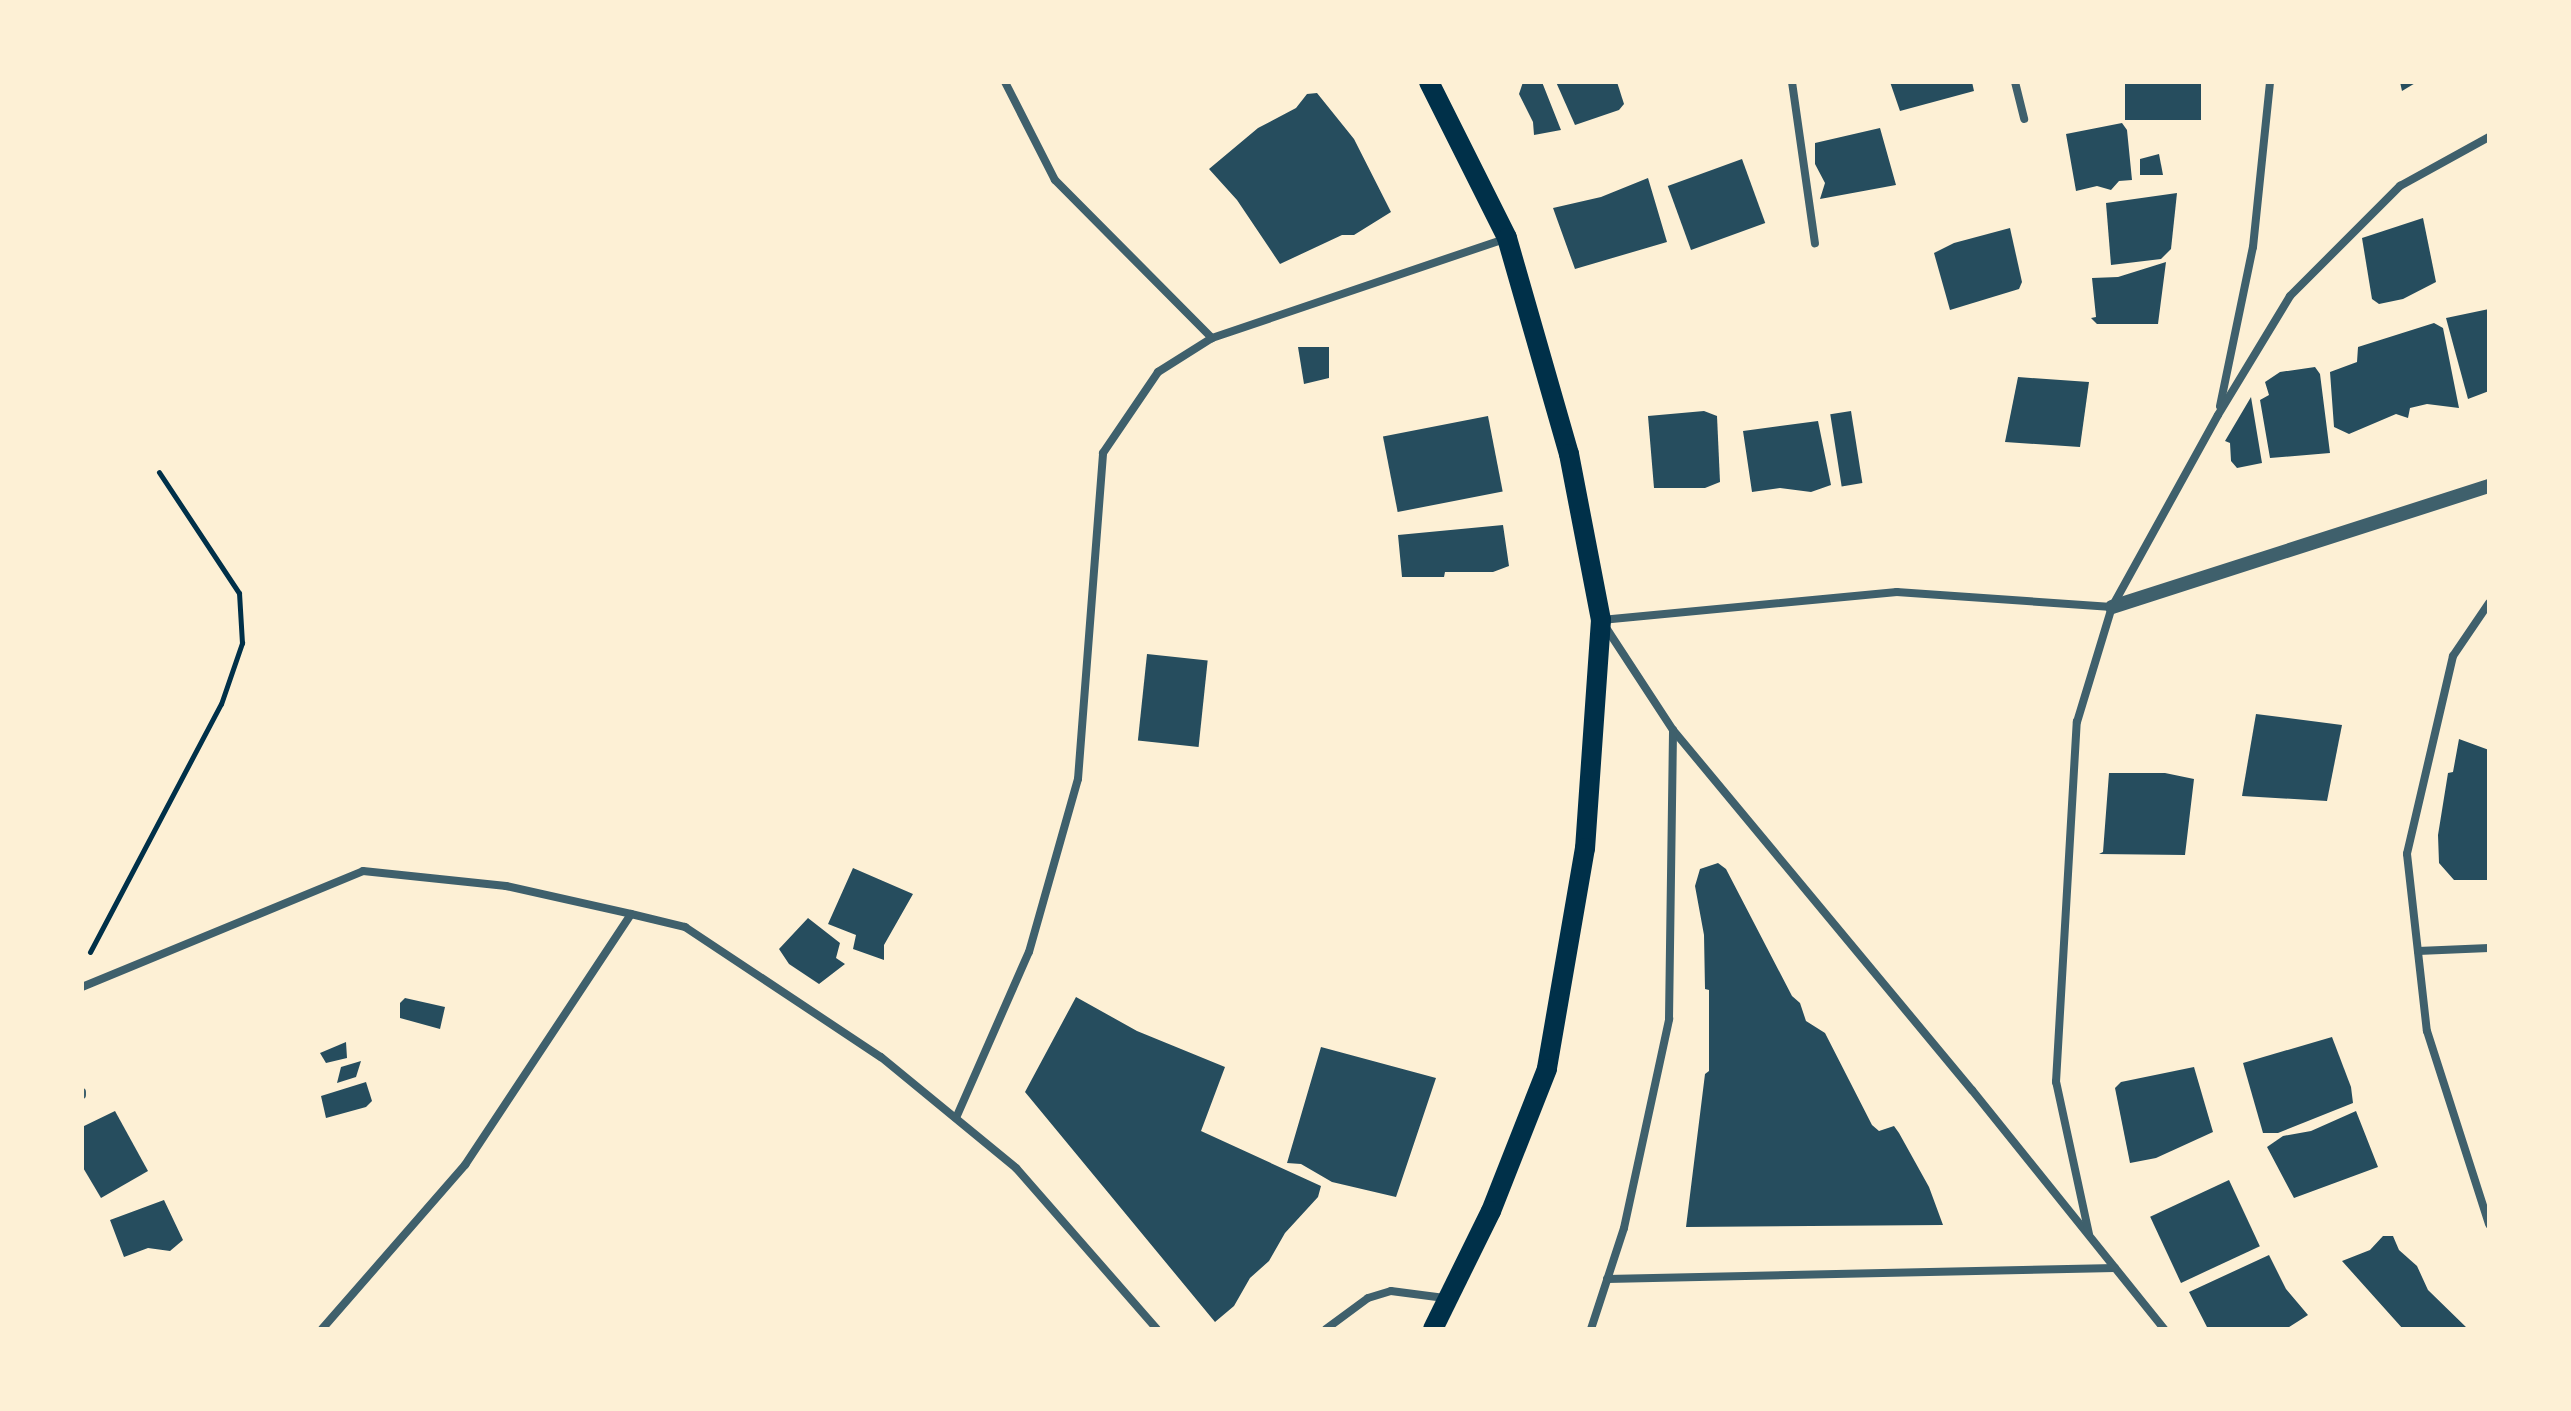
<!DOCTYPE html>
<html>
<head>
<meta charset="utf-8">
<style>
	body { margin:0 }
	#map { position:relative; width:2571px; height:1411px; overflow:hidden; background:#fdf0d5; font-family:"Work Sans",sans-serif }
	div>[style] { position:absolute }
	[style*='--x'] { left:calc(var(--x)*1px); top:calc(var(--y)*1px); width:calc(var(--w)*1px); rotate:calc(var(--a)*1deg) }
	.building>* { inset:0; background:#264d5e; transform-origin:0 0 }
	.path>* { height:5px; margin:-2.5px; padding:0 2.5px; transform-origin:2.5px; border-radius:2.5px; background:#003049 }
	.minor>* { height:8px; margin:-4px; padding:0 4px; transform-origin:4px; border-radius:4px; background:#3f606c }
	.tertiary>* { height:14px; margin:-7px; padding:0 7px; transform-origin:7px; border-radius:7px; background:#3f606c }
	.primary>* { height:20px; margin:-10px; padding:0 10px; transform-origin:10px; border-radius:10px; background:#003049 }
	span { translate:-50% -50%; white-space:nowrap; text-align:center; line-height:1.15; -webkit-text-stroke:6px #fdf0d5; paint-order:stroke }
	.frame { position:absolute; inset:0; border:84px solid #fdf0d5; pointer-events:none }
</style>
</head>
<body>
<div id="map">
	<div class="building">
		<div style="clip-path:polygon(1523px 82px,1542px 82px,1561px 130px,1534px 135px,1533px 122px,1519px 94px)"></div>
		<div style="clip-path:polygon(1556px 82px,1617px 82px,1624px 104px,1619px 110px,1575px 125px)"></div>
		<div style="clip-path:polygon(1890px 82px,1972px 82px,1974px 91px,1900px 111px)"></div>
		<div style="left:2125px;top:82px;width:76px;height:38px"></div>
		<div style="clip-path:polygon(2400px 82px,2417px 82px,2402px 91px)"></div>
		<div style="clip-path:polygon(1317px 93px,1354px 139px,1391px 212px,1354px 235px,1342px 235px,1280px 264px,1237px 200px,1209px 169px,1258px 128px,1296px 108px,1307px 94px)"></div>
		<div style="clip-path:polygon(2122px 123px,2127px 130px,2132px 180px,2119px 181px,2111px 190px,2097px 186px,2076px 191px,2066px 134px)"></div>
		<div style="clip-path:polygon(1880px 128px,1896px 185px,1820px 199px,1825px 183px,1815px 164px,1815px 143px)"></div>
		<div style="clip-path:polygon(2159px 154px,2163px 175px,2140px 175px,2140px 159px)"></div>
		<div style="left:1742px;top:159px;width:68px;height:79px;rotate:70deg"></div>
		<div style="clip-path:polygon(1648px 178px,1667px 242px,1575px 269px,1553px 208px,1601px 197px)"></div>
		<div style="clip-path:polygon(2177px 193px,2171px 249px,2161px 259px,2111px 265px,2106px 203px)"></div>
		<div style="clip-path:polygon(2423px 218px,2436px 282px,2403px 299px,2379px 304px,2372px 299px,2362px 238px)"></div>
		<div style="clip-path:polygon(2010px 228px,2022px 282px,2019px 289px,1950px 310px,1934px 253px,1954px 243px)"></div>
		<div style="clip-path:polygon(2166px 262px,2158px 324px,2097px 324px,2091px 318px,2096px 317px,2092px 278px,2118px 277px)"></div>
		<div style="clip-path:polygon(2489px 309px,2489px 391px,2468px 399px,2446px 318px)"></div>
		<div style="clip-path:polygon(2434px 323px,2443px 328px,2459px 408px,2427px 404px,2410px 408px,2408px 418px,2396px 414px,2349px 434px,2334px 427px,2330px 372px,2357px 362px,2358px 347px)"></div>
		<div style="clip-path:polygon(1298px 347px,1329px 347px,1329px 378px,1304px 384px)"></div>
		<div style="clip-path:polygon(2315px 367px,2320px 374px,2330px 453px,2270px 458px,2260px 400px,2269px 395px,2265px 382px,2280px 372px)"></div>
		<div style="clip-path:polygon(2018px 377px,2089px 382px,2080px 447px,2005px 442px)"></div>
		<div style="clip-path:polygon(2251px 397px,2262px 463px,2237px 468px,2231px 461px,2230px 443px,2225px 441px)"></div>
		<div style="clip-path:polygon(1704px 411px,1717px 416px,1720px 482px,1705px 488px,1654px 488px,1648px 416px)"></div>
		<div style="left:1851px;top:411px;width:73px;height:21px;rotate:81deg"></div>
		<div style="left:1488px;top:416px;width:77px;height:107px;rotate:79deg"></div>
		<div style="clip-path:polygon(1818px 421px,1831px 485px,1811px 492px,1780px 488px,1752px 492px,1743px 431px)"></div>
		<div style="clip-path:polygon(1503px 525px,1509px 566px,1493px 572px,1445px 572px,1444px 577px,1402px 577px,1398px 535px)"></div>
		<div style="left:1147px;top:654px;width:61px;height:87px;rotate:6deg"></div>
		<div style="clip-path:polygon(2256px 714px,2342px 725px,2327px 801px,2242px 796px)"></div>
		<div style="clip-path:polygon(2459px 739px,2489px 750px,2489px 880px,2454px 880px,2439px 863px,2438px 835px,2448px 773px,2453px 772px)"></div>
		<div style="clip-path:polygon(2109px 773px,2165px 773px,2194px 779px,2185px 855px,2099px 854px,2103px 852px)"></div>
		<div style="clip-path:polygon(1718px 863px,1726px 869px,1792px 996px,1800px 1003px,1806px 1021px,1825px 1033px,1872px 1125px,1879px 1131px,1894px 1126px,1899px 1133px,1929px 1187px,1943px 1225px,1686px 1227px,1705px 1074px,1709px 1071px,1709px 990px,1705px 989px,1704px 935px,1695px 886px,1700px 869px)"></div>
		<div style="clip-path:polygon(853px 868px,913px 894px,884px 945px,884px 960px,853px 949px,856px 935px,828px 924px)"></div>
		<div style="clip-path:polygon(808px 918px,840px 943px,836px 958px,845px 964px,819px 984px,789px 964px,779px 949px)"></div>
		<div style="clip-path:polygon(1076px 997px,1137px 1031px,1225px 1067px,1201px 1131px,1321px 1186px,1318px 1197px,1285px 1233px,1269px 1261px,1250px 1278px,1234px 1306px,1215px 1322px,1025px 1092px)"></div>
		<div style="clip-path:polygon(405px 998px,445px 1007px,440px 1029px,400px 1018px,400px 1003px)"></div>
		<div style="clip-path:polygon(2332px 1037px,2351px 1087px,2353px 1103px,2278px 1133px,2263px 1133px,2243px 1063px)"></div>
		<div style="clip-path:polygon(346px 1042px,347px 1058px,326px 1063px,320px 1053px)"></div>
		<div style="clip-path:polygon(1321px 1047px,1436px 1078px,1396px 1197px,1332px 1182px,1301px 1164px,1287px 1163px)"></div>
		<div style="clip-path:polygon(361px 1061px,356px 1077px,337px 1083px,341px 1067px)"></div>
		<div style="clip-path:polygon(2194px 1067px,2213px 1132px,2156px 1158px,2130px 1163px,2115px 1088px,2121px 1082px)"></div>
		<div style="clip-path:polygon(366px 1082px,372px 1101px,366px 1107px,326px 1118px,321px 1096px)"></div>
		<div style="clip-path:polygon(115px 1111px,148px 1171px,101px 1198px,82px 1166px,82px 1127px)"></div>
		<div style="clip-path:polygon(2356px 1111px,2378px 1167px,2294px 1198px,2267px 1147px,2283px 1136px,2311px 1131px)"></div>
		<div style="left:2229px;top:1180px;width:73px;height:87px;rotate:65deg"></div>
		<div style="clip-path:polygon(164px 1200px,183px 1240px,170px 1251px,148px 1248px,124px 1257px,110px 1220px)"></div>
		<div style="clip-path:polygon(2383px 1236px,2393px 1236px,2399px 1250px,2417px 1266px,2428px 1290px,2468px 1329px,2403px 1329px,2342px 1261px,2370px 1250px)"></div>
		<div style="clip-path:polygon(2269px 1255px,2286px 1289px,2308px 1315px,2286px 1329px,2208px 1329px,2189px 1292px)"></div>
	</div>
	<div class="path">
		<div style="--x:90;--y:952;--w:280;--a:-62.2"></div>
		<div style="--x:221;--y:704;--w:65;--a:-71"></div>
		<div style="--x:242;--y:643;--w:50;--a:-93.4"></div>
		<div style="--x:239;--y:593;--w:145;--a:-123.5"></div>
	</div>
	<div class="minor">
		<div style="--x:1005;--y:82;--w:110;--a:63"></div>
		<div style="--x:1055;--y:180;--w:223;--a:45.2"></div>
		<div style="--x:1792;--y:82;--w:163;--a:81.9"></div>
		<div style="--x:2015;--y:82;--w:38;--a:76"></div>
		<div style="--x:2220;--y:406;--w:162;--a:-78.3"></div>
		<div style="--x:2253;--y:247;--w:166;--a:-84.1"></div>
		<div style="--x:2489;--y:603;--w:64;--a:124.2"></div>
		<div style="--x:2453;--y:656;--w:203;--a:103.1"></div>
		<div style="--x:2407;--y:854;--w:178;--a:83.6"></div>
		<div style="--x:2427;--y:1031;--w:203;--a:72.2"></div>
		<div style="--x:2112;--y:607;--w:216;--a:-176"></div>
		<div style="--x:1897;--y:592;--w:297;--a:174.6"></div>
		<div style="--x:1601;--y:620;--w:131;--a:56.8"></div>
		<div style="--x:1673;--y:730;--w:468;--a:50.3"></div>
		<div style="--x:1972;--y:1090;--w:307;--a:51.2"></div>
		<div style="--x:2418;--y:951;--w:71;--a:-2.4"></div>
		<div style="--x:82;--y:987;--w:304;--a:-22.4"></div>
		<div style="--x:363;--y:871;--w:144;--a:6"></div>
		<div style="--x:506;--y:886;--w:128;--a:12.6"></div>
		<div style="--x:82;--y:1092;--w:3;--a:90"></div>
		<div style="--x:956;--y:1118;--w:181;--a:-66.3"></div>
		<div style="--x:1029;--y:952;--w:180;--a:-74.2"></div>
		<div style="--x:1078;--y:779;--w:327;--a:-85.6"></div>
		<div style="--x:1103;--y:453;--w:98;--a:-55.8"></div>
		<div style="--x:1158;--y:372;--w:64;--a:-32.2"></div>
		<div style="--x:1212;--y:338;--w:309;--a:-18.7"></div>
		<div style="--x:2089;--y:1234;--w:156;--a:-102.2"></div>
		<div style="--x:2056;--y:1082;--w:361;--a:-86.7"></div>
		<div style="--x:2077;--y:722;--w:120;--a:-73.1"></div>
		<div style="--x:2112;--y:607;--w:219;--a:-61.1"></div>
		<div style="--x:2218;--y:415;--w:139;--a:-58.8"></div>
		<div style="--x:2290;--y:296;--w:156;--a:-45"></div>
		<div style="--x:2400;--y:186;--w:102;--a:-28.8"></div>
		<div style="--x:1607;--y:1279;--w:508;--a:-1.24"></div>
		<div style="--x:322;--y:1329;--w:218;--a:-48.9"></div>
		<div style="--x:465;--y:1165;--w:301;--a:-56.5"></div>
		<div style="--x:631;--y:914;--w:56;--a:13.5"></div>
		<div style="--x:685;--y:927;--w:235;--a:33.6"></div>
		<div style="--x:881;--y:1057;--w:175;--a:39.4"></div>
		<div style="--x:1016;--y:1168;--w:214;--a:48.8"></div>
		<div style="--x:1326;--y:1329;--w:52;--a:-36.4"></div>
		<div style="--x:1368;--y:1298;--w:24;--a:-17"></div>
		<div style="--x:1391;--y:1291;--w:54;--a:7.4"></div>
		<div style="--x:1591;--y:1329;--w:106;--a:-71.9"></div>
		<div style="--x:1624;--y:1228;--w:214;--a:-77.8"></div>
		<div style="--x:1669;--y:1019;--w:289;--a:-89.2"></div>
	</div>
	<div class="tertiary">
		<div style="--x:2112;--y:607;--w:396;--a:-17.8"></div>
	</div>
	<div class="primary">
		<div style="--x:1429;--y:82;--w:174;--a:63.4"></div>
		<div style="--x:1507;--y:238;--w:225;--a:74"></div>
		<div style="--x:1569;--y:454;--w:169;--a:79.1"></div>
		<div style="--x:1601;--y:620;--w:229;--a:94"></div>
		<div style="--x:1585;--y:848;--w:224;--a:99.8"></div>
		<div style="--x:1547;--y:1069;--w:153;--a:111.5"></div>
		<div style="--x:1491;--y:1211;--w:131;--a:116.2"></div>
	</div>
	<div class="frame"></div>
</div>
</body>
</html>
